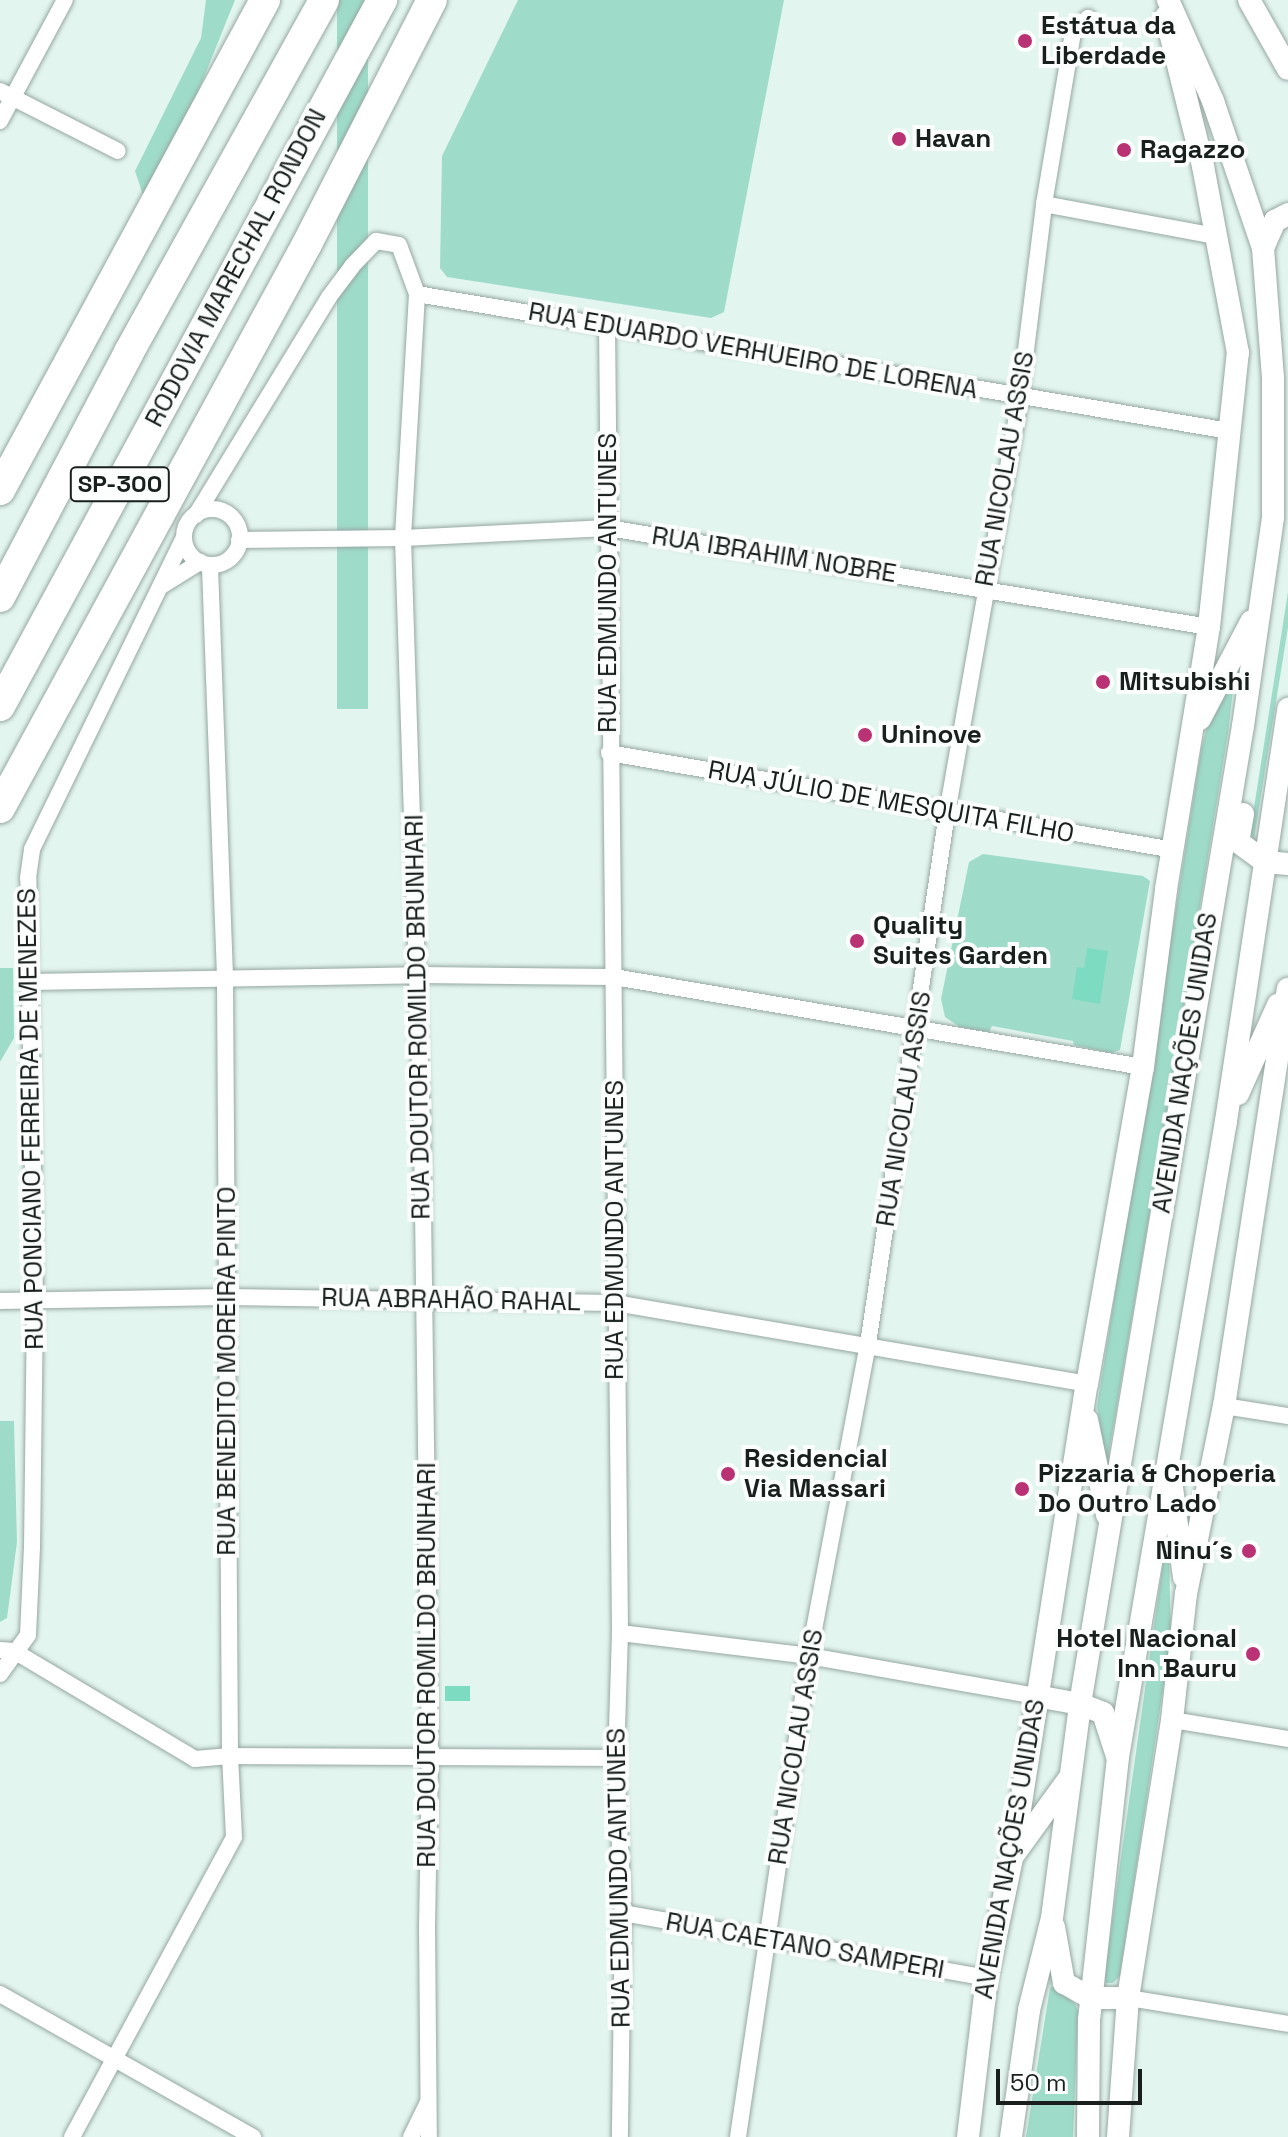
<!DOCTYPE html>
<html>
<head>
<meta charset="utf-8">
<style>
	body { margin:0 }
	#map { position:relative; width:1288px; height:2137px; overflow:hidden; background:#e3f5ef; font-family:"Space Grotesk",sans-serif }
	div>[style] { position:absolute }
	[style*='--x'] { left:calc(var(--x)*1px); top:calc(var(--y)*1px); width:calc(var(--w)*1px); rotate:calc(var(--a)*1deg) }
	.green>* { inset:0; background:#9fdbc9; transform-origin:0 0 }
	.water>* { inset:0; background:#7ddbc2; transform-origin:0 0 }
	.roads { filter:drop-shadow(0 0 2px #96a7a2) drop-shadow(0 0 2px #96a7a2) }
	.street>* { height:16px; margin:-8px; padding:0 8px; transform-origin:8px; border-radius:8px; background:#fff }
	.street>.ring { margin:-8px; padding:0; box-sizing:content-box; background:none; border:16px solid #fff; border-radius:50% }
	.secondary>* { height:22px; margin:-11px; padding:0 11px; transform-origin:11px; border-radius:11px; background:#fff }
	.highway>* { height:30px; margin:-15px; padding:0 15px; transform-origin:15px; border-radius:15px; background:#fff }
	.dots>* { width:22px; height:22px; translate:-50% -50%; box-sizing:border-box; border:4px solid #fbfefd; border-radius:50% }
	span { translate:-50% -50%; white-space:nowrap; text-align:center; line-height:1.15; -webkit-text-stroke:8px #fbfefd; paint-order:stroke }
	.shield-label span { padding:2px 6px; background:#fbfefd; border:2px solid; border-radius:6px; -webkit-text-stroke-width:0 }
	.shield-label { font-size:24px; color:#191f1d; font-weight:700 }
	.poi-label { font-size:26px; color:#191f1d; font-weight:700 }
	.left { translate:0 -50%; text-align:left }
	.right { translate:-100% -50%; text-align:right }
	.street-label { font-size:26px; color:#191f1d }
	.scale { position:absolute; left:996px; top:2069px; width:146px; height:36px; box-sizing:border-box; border:4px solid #191f1d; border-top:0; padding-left:10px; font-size:24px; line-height:28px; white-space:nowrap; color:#191f1d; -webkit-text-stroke:6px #fbfefd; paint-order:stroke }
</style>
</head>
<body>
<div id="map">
	<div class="green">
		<div style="clip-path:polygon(206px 0,235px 0,198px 92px,143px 195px,135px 171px,201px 38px)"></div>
		<div style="left:337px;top:0;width:31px;height:709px"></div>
		<div style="clip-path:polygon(518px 0,784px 0,724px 312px,711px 318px,447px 277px,440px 268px,442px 156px)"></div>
		<div style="clip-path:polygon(1288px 592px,1288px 627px,1254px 839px,1250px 833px)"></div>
		<div style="clip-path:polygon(1230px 687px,1233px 690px,1228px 733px,1158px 1165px,1108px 1458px,1105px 1458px,1097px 1407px,1201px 750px,1207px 726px)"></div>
		<div style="clip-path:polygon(983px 854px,1143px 876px,1150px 881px,1120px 1050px,1111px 1053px,1074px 1045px,1073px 1041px,992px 1026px,989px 1032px,960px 1027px,945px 1017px,941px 999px,969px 862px)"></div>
		<div style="clip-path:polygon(0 968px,13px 968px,14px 1038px,0 1062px)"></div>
		<div style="clip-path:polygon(0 1421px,14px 1421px,17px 1542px,7px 1618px,0 1622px)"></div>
		<div style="clip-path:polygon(1164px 1556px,1169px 1558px,1171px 1636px,1120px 1976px,1113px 1983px,1106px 1983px,1104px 1977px)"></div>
		<div style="clip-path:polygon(1054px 1986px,1075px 2004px,1078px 2011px,1073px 2137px,1026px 2137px,1050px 1988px)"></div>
	</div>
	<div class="water">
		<div style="clip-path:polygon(1087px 948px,1108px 951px,1100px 1004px,1072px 999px,1077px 967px,1084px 968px)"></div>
		<div style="left:445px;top:1686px;width:25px;height:15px"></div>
	</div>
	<div class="roads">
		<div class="street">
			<div style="--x:0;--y:91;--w:132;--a:27"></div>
			<div style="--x:0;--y:121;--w:137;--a:-61.8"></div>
			<div style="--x:1044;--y:204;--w:174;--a:10.6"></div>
			<div style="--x:417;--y:294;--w:824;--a:9.57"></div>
			<div style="--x:607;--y:324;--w:1309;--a:89.43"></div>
			<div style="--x:620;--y:1633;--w:125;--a:91.8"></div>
			<div style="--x:616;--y:1758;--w:155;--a:87.4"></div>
			<div style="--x:623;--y:1913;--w:224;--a:90.8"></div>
			<div class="ring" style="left:184px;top:509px;width:40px;height:40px"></div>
			<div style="--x:196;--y:515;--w:255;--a:-58.6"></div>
			<div style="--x:329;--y:297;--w:39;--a:-53"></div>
			<div style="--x:352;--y:266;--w:35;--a:-46"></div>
			<div style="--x:376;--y:241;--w:23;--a:10"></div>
			<div style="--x:399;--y:245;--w:52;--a:69.8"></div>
			<div style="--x:417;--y:294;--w:244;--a:93.3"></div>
			<div style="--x:403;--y:538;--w:591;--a:88.16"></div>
			<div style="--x:422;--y:1129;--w:627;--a:89.27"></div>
			<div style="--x:430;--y:1756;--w:169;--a:91"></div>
			<div style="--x:427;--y:1925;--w:212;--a:89.5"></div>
			<div style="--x:239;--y:540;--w:164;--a:-0.7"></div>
			<div style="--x:403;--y:538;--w:205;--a:-2.8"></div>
			<div style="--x:608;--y:528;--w:609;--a:9.35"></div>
			<div style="--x:163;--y:585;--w:44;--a:-31.9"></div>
			<div style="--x:609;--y:753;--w:573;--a:9.74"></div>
			<div style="--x:31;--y:982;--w:388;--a:-1"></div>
			<div style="--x:419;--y:975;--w:195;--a:0.6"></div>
			<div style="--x:614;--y:977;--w:537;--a:9.66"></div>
			<div style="--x:0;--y:1301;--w:226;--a:-1"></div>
			<div style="--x:226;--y:1297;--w:389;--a:0.9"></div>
			<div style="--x:615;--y:1303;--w:479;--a:9.7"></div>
			<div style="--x:1224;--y:1406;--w:65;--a:8.9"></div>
			<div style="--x:620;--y:1633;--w:190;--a:6.9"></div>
			<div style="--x:809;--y:1656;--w:230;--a:10"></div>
			<div style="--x:0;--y:1650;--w:14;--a:4"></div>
			<div style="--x:14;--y:1651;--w:211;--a:30.8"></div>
			<div style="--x:195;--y:1759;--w:35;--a:-5"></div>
			<div style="--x:230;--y:1756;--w:386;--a:0.3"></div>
			<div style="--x:0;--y:1674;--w:48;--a:-54.3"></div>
			<div style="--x:28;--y:1635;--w:87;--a:-87.4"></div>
			<div style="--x:32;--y:1548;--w:247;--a:-89.3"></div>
			<div style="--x:35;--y:1301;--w:423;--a:-90.9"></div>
			<div style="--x:28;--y:878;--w:29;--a:-82"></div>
			<div style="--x:32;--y:849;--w:346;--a:-64"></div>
			<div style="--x:1172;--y:1720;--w:118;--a:9.3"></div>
			<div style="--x:623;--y:1913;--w:370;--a:10.1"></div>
			<div style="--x:0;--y:1994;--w:291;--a:29.5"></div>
			<div style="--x:1128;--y:1998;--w:162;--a:9.2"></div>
			<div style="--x:72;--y:2137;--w:341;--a:-61.6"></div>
			<div style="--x:234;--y:1837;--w:81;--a:-92.8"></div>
			<div style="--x:230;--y:1756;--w:780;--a:-90.37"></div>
			<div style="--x:225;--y:976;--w:411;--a:-92.1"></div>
			<div style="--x:411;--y:2137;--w:37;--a:-64"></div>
			<div style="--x:738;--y:2137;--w:486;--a:-81.6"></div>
			<div style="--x:809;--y:1656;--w:318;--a:-79.3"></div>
			<div style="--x:868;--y:1344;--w:537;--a:-81.54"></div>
			<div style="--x:947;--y:813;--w:421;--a:-80"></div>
			<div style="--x:1020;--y:398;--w:195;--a:-82.9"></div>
			<div style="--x:1044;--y:204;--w:174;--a:-80.4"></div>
			<div style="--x:1073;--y:32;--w:21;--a:-43"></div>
		</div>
		<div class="secondary">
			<div style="--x:1249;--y:0;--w:79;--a:60.5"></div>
			<div style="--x:1263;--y:248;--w:30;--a:-66"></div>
			<div style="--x:1275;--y:221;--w:15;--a:-28"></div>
			<div style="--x:1200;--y:719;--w:110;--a:-62.3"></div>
			<div style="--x:1243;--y:814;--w:28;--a:100"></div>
			<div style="--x:1238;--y:842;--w:34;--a:36"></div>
			<div style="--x:1266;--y:862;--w:22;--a:5"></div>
			<div style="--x:1238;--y:1094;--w:98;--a:-65.8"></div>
			<div style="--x:1087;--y:1420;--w:97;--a:78.1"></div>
			<div style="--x:1171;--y:1480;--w:98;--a:82.4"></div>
			<div style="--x:1036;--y:1696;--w:45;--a:10.3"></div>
			<div style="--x:1080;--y:1704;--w:25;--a:21"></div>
			<div style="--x:1103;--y:1713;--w:45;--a:72"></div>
			<div style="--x:1015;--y:1853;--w:94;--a:-54.1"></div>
			<div style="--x:1054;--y:1927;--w:57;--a:79.9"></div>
			<div style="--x:1064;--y:1983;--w:31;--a:29"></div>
			<div style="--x:1091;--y:1998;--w:37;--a:0"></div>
			<div style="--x:968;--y:2137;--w:160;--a:-83.2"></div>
			<div style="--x:987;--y:1978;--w:127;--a:-78.2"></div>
			<div style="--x:1013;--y:1854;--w:476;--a:-81.1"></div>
			<div style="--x:1087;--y:1384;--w:322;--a:-80"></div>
			<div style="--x:1143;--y:1067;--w:179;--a:-82.6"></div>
			<div style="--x:1166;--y:889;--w:266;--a:-80.7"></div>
			<div style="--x:1209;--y:627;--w:276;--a:-84"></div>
			<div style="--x:1238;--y:353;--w:190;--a:-100.6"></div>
			<div style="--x:1203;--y:166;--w:154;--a:-103.9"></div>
			<div style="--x:1011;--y:2137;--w:128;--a:-81.9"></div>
			<div style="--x:1029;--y:2010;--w:95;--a:-76"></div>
			<div style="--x:1052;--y:1918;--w:216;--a:-82.5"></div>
			<div style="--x:1080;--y:1704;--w:991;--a:-80.54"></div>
			<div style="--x:1243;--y:726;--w:211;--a:-81.8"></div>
			<div style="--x:1273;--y:517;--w:139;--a:-90"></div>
			<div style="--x:1273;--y:378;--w:130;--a:-94.4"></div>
			<div style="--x:1263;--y:248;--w:155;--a:-108.8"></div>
			<div style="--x:1213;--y:101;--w:111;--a:-114"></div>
			<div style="--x:1088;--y:2137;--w:117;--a:-89.5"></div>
			<div style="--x:1089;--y:2020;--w:265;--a:-83.7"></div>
			<div style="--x:1118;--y:1757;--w:645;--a:-80.36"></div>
			<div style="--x:1226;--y:1121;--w:417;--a:-81.4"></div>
			<div style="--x:1118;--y:2137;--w:139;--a:-85.9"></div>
			<div style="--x:1128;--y:1998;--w:281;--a:-81"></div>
			<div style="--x:1172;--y:1720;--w:127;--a:-83.7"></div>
			<div style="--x:1186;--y:1594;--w:192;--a:-78.6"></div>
			<div style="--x:1224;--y:1406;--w:422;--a:-81.3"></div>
		</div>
		<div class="highway">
			<div style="--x:0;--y:490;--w:557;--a:-61.59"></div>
			<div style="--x:0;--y:597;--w:277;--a:-62.2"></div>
			<div style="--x:129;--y:352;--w:402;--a:-61"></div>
			<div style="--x:0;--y:706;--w:803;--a:-61.58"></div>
			<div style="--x:0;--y:808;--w:642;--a:-61.44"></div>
			<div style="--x:307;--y:244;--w:274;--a:-62.9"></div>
		</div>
	</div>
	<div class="dots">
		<div style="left:1025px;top:41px;background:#b83274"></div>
		<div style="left:899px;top:139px;background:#b83274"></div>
		<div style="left:1124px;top:150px;background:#b83274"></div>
		<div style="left:1103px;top:682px;background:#b83274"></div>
		<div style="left:865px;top:735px;background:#b83274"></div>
		<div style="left:857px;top:941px;background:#b83274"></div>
		<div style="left:728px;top:1474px;background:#b83274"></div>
		<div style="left:1022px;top:1489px;background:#b83274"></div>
		<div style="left:1249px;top:1551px;background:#b83274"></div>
		<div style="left:1253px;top:1654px;background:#b83274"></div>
	</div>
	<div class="shield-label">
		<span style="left:120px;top:484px">SP-300</span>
	</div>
	<div class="poi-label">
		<span class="left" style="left:1041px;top:41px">Estátua da<br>Liberdade</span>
		<span class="left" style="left:915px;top:139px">Havan</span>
		<span class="left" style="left:1140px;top:150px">Ragazzo</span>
		<span class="left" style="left:1119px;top:682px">Mitsubishi</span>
		<span class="left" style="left:881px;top:735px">Uninove</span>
		<span class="left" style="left:873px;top:941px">Quality<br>Suites Garden</span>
		<span class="left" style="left:744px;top:1474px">Residencial<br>Via Massari</span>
		<span class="left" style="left:1038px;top:1489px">Pizzaria &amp; Choperia<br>Do Outro Lado</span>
		<span class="right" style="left:1233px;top:1551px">Ninu´s</span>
		<span class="right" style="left:1237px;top:1654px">Hotel Nacional<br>Inn Bauru</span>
	</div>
	<div class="street-label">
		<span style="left:236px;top:268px;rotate:-62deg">RODOVIA MARECHAL RONDON</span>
		<span style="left:753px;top:351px;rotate:10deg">RUA EDUARDO VERHUEIRO DE LORENA</span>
		<span style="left:1005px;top:469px;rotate:-80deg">RUA NICOLAU ASSIS</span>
		<span style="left:774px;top:555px;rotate:9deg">RUA IBRAHIM NOBRE</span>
		<span style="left:608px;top:583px;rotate:-90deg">RUA EDMUNDO ANTUNES</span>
		<span style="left:891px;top:802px;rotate:10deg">RUA JÚLIO DE MESQUITA FILHO</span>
		<span style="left:418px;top:1017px;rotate:-91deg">RUA DOUTOR ROMILDO BRUNHARI</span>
		<span style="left:1185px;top:1063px;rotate:-81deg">AVENIDA NAÇÕES UNIDAS</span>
		<span style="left:904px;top:1109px;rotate:-81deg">RUA NICOLAU ASSIS</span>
		<span style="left:31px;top:1119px;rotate:-91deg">RUA PONCIANO FERREIRA DE MENEZES</span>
		<span style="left:615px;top:1230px;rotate:-90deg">RUA EDMUNDO ANTUNES</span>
		<span style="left:451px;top:1300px;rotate:1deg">RUA ABRAHÃO RAHAL</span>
		<span style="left:227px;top:1371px;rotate:-90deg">RUA BENEDITO MOREIRA PINTO</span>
		<span style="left:427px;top:1665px;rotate:-90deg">RUA DOUTOR ROMILDO BRUNHARI</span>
		<span style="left:796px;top:1747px;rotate:-81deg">RUA NICOLAU ASSIS</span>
		<span style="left:1010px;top:1849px;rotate:-80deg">AVENIDA NAÇÕES UNIDAS</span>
		<span style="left:619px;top:1878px;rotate:-91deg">RUA EDMUNDO ANTUNES</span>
		<span style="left:805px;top:1946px;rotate:10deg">RUA CAETANO SAMPERI</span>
	</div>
	<div class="scale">50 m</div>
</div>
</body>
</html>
